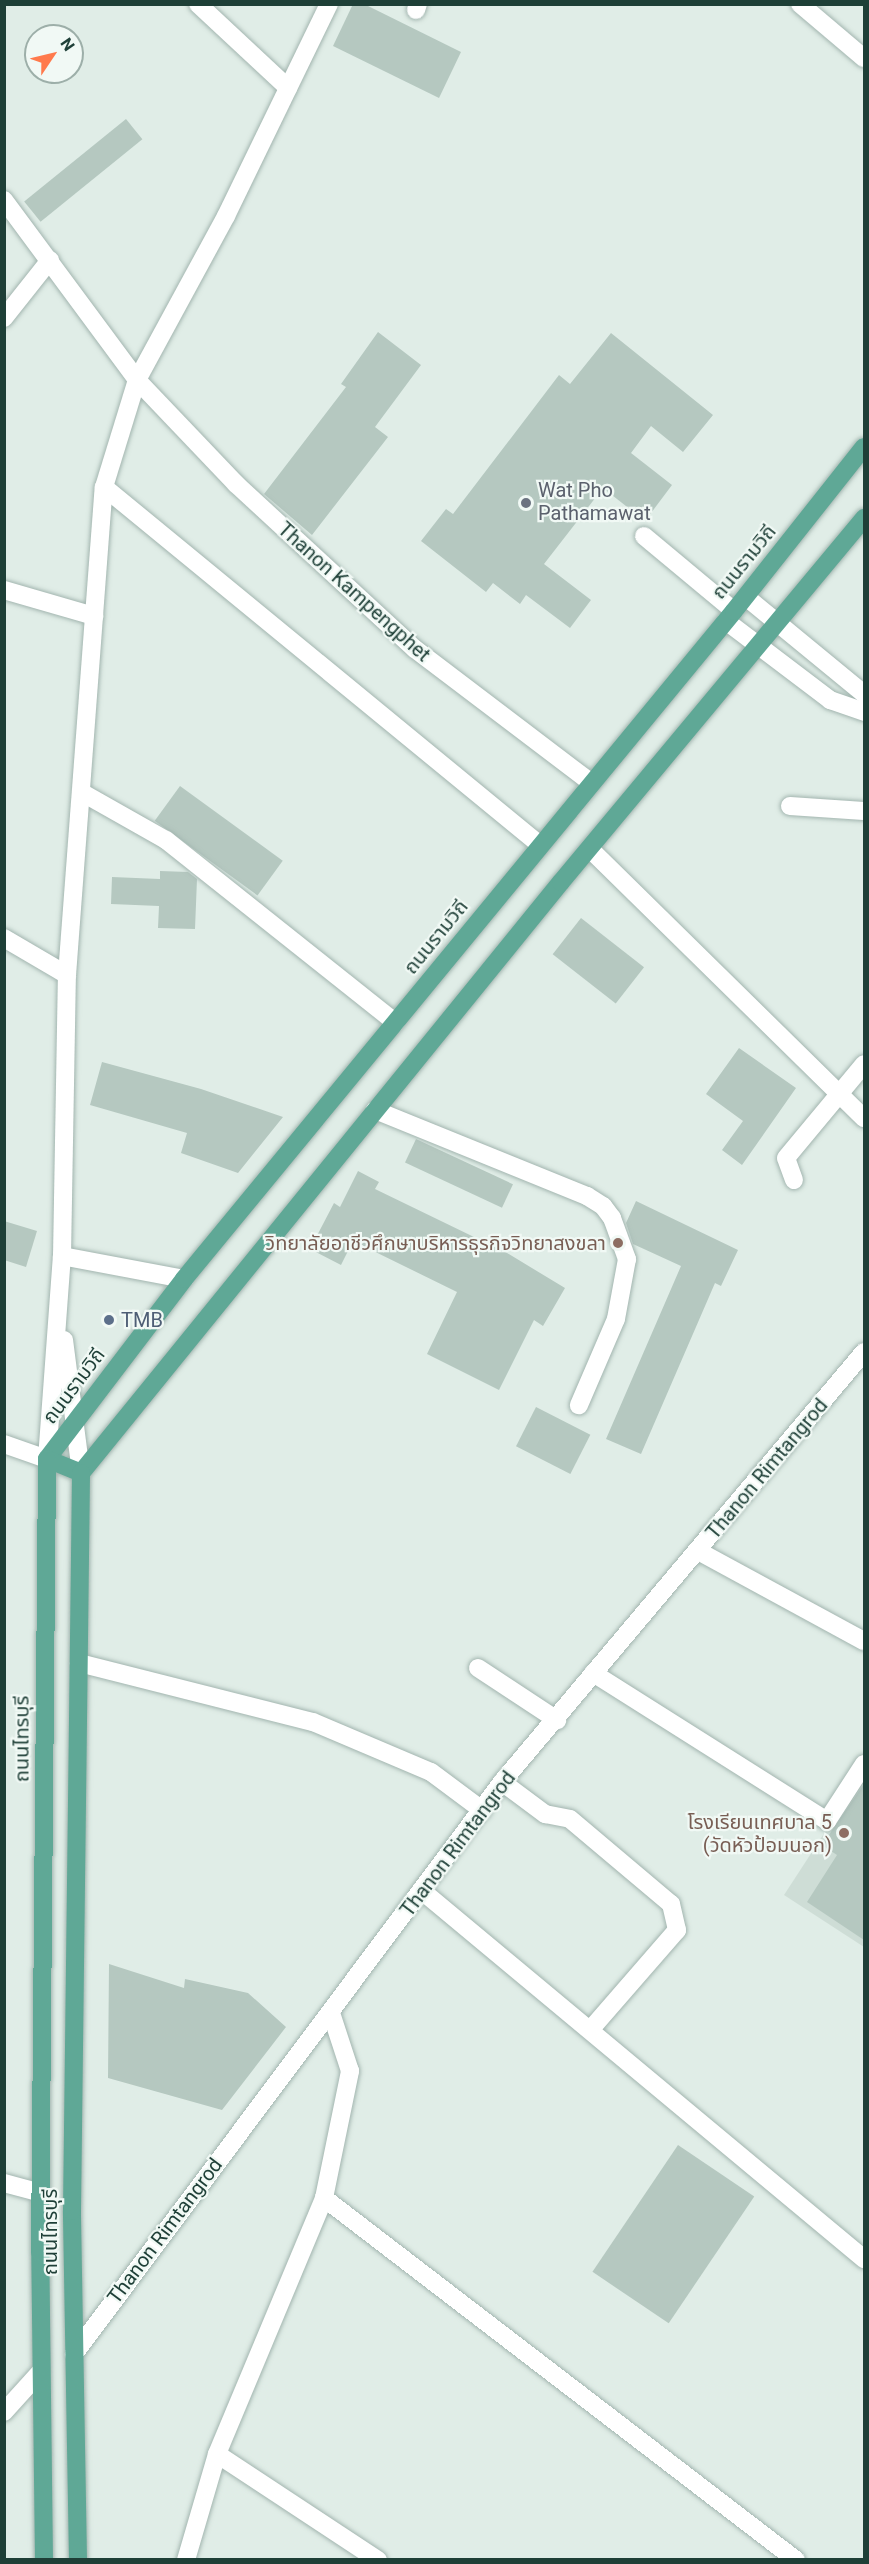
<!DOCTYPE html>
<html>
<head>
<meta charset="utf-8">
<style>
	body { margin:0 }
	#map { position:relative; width:869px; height:2564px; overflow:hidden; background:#e0ede7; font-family:Roboto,"Noto Sans Thai",sans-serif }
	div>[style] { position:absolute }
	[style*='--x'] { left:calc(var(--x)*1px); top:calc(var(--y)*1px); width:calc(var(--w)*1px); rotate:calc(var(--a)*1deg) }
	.built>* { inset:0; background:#ceddd6 }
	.building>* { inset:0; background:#b5c8c0; transform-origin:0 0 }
	.roads { filter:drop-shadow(0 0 2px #a2b5af) drop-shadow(0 0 2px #a2b5af) }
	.pedestrian>* { height:18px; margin:-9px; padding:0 9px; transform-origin:9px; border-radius:9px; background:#fff }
	.minor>* { height:18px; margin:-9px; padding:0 9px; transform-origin:9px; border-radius:9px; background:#fff }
	.secondary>* { height:18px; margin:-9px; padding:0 9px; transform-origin:9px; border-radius:9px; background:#fff }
	.primary>* { height:18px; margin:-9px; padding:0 9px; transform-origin:9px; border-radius:9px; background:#5fa896 }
	.dots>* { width:16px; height:16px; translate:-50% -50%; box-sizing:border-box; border:3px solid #f1f9f5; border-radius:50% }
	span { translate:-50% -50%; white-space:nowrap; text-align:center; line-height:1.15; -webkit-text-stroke:4.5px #f1f9f5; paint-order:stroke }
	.worship-label { font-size:20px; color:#5b616d }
	.left { translate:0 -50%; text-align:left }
	.street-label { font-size:20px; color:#1e3f37 }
	.education-label { font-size:20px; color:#785e54 }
	.right { translate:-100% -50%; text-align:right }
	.service-label { font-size:20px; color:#4e5e75 }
	.frame { position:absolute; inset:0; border:6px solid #1e3f37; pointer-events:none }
	.north { position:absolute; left:24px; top:24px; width:60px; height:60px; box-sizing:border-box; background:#f1f9f5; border:2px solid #9dafa9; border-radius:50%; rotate:55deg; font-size:16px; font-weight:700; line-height:24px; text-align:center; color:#1e3f37 }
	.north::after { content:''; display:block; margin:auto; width:21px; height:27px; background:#ff7a4c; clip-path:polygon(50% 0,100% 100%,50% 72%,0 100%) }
</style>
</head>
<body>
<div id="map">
	<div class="built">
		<div style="clip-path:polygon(864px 1772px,864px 1947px,784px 1895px)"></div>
	</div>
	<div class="building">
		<div style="clip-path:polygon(353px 4px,364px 4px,461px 52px,439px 98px,333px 46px)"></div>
		<div style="left:126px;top:119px;width:26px;height:131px;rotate:51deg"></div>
		<div style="clip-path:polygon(378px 332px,421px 365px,375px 427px,388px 437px,312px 535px,264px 494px,346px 387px,341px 384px)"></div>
		<div style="clip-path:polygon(611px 333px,713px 415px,683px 452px,651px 426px,631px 453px,672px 485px,645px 521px,603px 488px,544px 564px,591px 600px,570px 628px,526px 595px,520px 604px,493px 583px,486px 592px,421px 541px,446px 509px,453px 514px,559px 375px,570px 384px)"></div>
		<div style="left:180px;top:786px;width:127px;height:43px;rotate:36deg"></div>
		<div style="clip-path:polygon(160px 871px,188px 872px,197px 879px,195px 929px,158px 928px,159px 906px,111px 904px,112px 877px,160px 879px)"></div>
		<div style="left:581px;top:918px;width:80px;height:46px;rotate:38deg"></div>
		<div style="clip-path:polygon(739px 1048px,796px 1088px,742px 1165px,722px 1150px,743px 1121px,706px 1094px)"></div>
		<div style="clip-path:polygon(102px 1062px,201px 1089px,283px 1117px,238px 1173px,181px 1153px,187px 1133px,90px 1105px)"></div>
		<div style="left:416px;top:1139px;width:107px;height:26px;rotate:25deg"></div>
		<div style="clip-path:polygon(358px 1171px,379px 1182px,375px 1189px,507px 1253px,565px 1288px,543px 1326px,534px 1320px,499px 1390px,427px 1354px,457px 1292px,353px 1241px,341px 1265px,310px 1249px,334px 1203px,340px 1207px)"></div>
		<div style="clip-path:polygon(636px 1201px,738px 1250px,721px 1286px,715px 1283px,641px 1454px,606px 1439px,681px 1266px,633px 1244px,626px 1223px)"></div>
		<div style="clip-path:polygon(4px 1221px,37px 1231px,26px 1267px,4px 1260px)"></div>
		<div style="left:536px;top:1407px;width:61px;height:44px;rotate:27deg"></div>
		<div style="clip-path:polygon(864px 1784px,864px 1940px,807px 1902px,837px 1855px,822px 1845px)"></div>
		<div style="clip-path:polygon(109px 1964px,184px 1988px,185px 1979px,248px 1993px,286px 2027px,222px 2110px,108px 2078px)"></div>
		<div style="left:678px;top:2145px;width:92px;height:153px;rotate:34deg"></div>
	</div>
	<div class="roads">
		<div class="pedestrian">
			<div style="--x:644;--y:536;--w:117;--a:39.8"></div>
		</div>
		<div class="minor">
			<div style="--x:198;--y:4;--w:123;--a:43"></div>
			<div style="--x:800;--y:4;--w:84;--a:40.2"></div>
			<div style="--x:416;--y:10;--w:6;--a:-72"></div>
			<div style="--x:4;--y:200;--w:224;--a:53.5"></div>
			<div style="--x:137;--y:380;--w:144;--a:46.4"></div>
			<div style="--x:236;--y:484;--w:243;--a:42.7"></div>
			<div style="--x:415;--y:649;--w:220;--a:37.2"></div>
			<div style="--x:4;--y:318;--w:74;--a:-51.6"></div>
			<div style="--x:104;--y:487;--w:564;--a:39.39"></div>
			<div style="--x:4;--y:590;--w:94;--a:16.1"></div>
			<div style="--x:81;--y:792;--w:98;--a:29.5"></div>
			<div style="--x:166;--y:840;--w:293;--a:38.5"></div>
			<div style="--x:790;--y:806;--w:74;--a:3.9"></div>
			<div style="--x:590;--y:849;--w:384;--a:44.5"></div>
			<div style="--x:4;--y:938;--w:73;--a:30.4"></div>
			<div style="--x:375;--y:1110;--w:229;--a:22.1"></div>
			<div style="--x:587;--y:1196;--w:19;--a:32"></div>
			<div style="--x:603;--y:1206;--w:15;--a:53"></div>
			<div style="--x:612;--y:1218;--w:44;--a:69.9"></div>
			<div style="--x:627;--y:1259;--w:61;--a:100.4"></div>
			<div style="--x:616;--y:1319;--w:94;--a:113.3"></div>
			<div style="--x:794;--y:1180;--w:23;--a:-110"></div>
			<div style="--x:786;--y:1158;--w:122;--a:-50.3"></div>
			<div style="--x:62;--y:1256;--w:124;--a:10.7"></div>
			<div style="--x:64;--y:1340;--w:134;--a:82.7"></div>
			<div style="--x:4;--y:1444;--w:46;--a:19.2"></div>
			<div style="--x:47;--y:1459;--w:204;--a:-85.8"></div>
			<div style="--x:62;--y:1256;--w:281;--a:-89"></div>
			<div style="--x:67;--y:975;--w:489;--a:-85.7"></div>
			<div style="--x:104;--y:487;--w:112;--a:-72.9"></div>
			<div style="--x:137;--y:380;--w:187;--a:-61.5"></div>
			<div style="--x:226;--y:216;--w:236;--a:-64.1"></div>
			<div style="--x:698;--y:1551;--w:189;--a:28.5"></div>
			<div style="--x:79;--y:1663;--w:241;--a:14.2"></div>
			<div style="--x:313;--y:1722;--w:128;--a:23"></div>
			<div style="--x:431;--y:1772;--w:64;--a:36.7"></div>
			<div style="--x:478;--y:1668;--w:95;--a:33.4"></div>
			<div style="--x:593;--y:1673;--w:277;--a:32.3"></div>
			<div style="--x:827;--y:1821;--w:68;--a:-57"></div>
			<div style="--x:502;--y:1782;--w:54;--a:36.7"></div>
			<div style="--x:545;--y:1814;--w:25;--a:11"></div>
			<div style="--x:570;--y:1819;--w:132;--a:40.1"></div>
			<div style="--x:671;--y:1904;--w:27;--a:77"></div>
			<div style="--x:677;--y:1930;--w:131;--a:131"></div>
			<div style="--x:421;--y:1890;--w:577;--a:39.79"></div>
			<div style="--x:4;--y:2183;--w:38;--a:15"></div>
			<div style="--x:324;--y:2198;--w:595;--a:37.49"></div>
			<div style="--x:74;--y:2354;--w:714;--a:-53.19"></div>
			<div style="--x:502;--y:1782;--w:562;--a:-49.91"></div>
			<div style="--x:4;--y:2412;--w:55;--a:-47.9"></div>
			<div style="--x:217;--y:2454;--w:193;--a:33.4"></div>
			<div style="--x:186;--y:2560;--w:110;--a:-73.7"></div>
			<div style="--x:217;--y:2454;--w:277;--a:-67.3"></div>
			<div style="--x:324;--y:2198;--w:130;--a:-78.4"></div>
			<div style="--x:350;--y:2071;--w:61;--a:-108.1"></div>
		</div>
		<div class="secondary">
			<div style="--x:746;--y:597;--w:153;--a:39.4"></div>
			<div style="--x:726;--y:621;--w:131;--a:37.2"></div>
			<div style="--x:830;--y:700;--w:36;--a:19"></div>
		</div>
		<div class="primary">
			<div style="--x:47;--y:1459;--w:226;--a:-52.7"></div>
			<div style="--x:184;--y:1279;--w:865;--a:-50.53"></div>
			<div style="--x:734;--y:611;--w:209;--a:-51.6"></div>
			<div style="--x:47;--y:1459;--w:37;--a:22"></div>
			<div style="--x:81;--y:1473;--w:761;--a:-50.92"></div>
			<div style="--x:561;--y:882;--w:474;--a:-50.2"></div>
			<div style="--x:44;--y:2560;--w:308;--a:-90.7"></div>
			<div style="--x:40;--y:2252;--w:793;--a:-89.49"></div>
			<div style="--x:78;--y:2560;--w:349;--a:-91"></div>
			<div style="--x:72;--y:2211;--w:738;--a:-89.3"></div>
		</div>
	</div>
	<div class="dots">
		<div style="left:526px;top:503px;background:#6b7280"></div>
		<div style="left:618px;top:1243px;background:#8d6e63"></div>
		<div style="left:109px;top:1320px;background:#5c6f8a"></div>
		<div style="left:844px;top:1833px;background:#8d6e63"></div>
	</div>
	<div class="worship-label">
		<span class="left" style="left:538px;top:502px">Wat Pho<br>Pathamawat</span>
	</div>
	<div class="street-label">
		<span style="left:744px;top:562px;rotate:-51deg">ถนนรามวิถี</span>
		<span style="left:354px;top:592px;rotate:42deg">Thanon Kampengphet</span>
		<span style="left:436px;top:937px;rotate:-51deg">ถนนรามวิถี</span>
		<span style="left:74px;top:1386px;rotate:-53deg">ถนนรามวิถี</span>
		<span style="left:767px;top:1469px;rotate:-50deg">Thanon Rimtangrod</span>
		<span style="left:22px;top:1739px;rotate:-90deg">ถนนไทรบุรี</span>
		<span style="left:458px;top:1844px;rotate:-53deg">Thanon Rimtangrod</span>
		<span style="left:165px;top:2231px;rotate:-53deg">Thanon Rimtangrod</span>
		<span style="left:50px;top:2232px;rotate:-90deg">ถนนไทรบุรี</span>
	</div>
	<div class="education-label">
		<span class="right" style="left:606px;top:1243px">วิทยาลัยอาชีวศึกษาบริหารธุรกิจวิทยาสงขลา</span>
		<span class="right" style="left:832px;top:1834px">โรงเรียนเทศบาล 5<br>(วัดหัวป้อมนอก)</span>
	</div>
	<div class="service-label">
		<span class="left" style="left:121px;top:1320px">TMB</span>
	</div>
	<div class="frame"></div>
	<div class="north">N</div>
</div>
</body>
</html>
